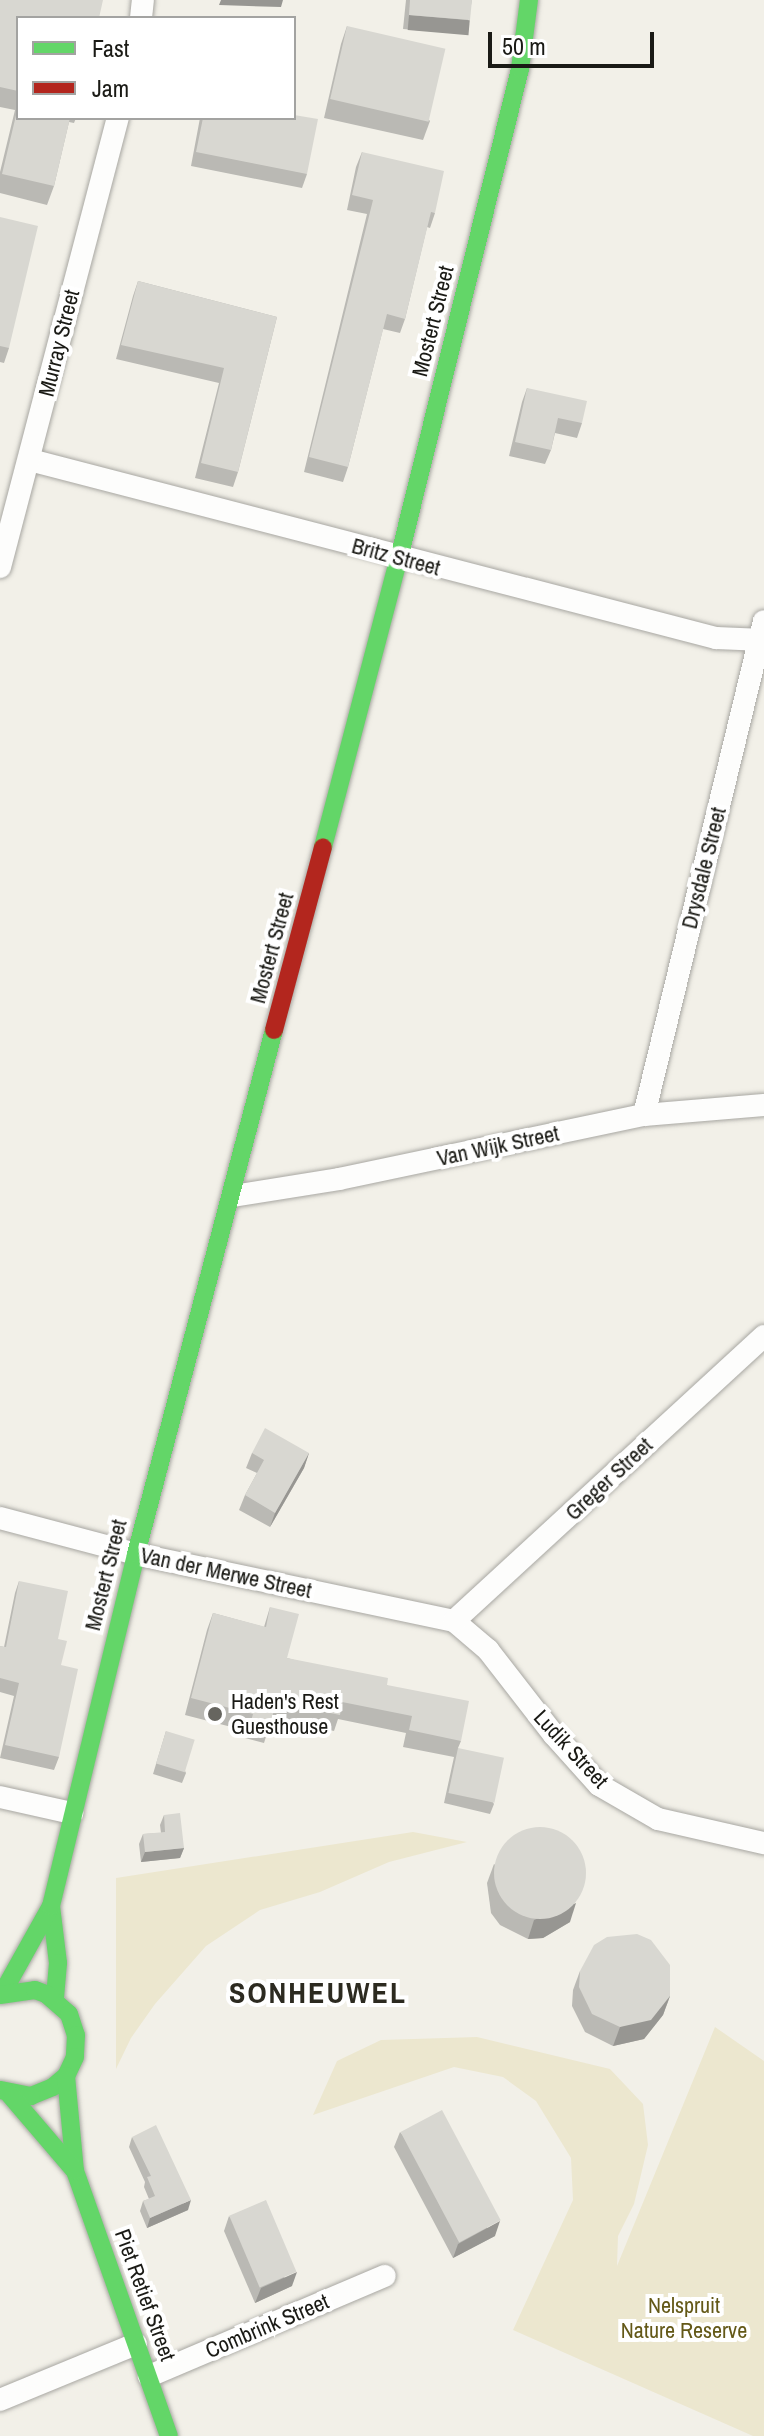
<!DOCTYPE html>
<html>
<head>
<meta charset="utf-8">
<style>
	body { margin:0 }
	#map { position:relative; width:764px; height:2436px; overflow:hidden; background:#f2f0e8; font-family:"Archivo Narrow",sans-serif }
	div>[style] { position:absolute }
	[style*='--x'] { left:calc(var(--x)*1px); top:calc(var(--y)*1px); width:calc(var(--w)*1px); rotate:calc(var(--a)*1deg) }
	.green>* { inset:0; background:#ece7cf }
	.roads { filter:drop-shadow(0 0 2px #a8a7a2) drop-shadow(0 0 2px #a8a7a2) }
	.street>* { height:22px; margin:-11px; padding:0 11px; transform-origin:11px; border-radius:11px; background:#fdfdfc }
	.fast>* { height:18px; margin:-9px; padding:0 9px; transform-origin:9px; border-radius:9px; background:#63d668 }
	.jam>* { height:18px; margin:-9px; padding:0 9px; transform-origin:9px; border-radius:9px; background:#b3261e }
	.wall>* { inset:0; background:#bab9b4 }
	.shaded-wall>* { inset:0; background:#979692; transform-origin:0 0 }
	.building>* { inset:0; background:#d8d7d1; transform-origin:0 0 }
	.round { border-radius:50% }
	.dots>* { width:22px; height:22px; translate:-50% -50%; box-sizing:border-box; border:4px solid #fff; border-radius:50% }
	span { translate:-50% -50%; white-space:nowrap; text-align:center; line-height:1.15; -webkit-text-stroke:8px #fff; paint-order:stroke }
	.street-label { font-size:22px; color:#1a1a15 }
	.poi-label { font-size:22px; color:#1a1a15 }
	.left { translate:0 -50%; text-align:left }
	.park-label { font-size:22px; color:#635817 }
	.district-label { font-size:30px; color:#2c2a20; font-weight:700; letter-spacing:2px }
	.legend { position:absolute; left:16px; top:16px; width:280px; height:104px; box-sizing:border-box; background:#fff; border:2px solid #a3a3a1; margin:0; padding:10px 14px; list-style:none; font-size:24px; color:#1a1a15 }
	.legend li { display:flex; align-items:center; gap:16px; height:40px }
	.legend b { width:40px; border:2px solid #a3a3a1 }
	.scale { position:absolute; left:488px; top:32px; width:166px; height:36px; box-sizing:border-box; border:4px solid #1a1a15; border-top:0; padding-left:10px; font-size:24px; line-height:28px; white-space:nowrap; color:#1a1a15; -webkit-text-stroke:6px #fff; paint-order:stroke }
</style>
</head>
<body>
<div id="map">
	<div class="green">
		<div style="clip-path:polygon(413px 1832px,467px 1842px,389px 1862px,320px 1892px,260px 1910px,206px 1946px,155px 2004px,131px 2038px,116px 2069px,116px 1878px)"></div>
		<div style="clip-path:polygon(715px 2027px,764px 2061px,764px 2436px,753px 2436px,513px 2330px,573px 2200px,571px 2158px,536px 2101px,503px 2077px,454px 2067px,313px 2115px,337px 2061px,381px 2040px,477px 2037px,610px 2069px,643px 2104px,648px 2145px,634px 2204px,618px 2236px,617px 2266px)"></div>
	</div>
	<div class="roads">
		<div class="street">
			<div style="--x:141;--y:18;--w:18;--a:-84"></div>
			<div style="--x:30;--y:460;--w:709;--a:14.55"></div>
			<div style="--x:716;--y:638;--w:48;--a:2.4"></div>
			<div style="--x:0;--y:567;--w:464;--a:-75.3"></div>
			<div style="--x:644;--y:1115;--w:508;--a:-76.35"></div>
			<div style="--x:233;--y:1196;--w:107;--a:-9.1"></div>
			<div style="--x:339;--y:1179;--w:312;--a:-11.9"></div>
			<div style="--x:644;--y:1115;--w:120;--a:-4.8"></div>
			<div style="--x:0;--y:1518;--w:141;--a:14.8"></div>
			<div style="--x:136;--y:1554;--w:325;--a:11.9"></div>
			<div style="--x:454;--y:1621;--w:45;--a:40.5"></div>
			<div style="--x:488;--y:1650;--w:108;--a:52.2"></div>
			<div style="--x:554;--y:1735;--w:67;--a:48"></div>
			<div style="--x:599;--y:1785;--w:68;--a:30"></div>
			<div style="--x:658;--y:1819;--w:109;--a:12.8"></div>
			<div style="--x:454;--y:1621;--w:421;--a:-42.6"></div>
			<div style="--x:0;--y:1797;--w:74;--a:12.5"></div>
			<div style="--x:149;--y:2376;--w:256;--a:-23"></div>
			<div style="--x:0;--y:2400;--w:147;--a:-22.4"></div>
		</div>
		<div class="fast">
			<div style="--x:323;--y:847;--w:299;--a:-75.3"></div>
			<div style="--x:399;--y:558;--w:504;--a:-76.1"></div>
			<div style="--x:520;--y:69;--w:70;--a:-82.6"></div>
			<div style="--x:51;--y:1906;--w:57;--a:83"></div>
			<div style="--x:58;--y:1963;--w:36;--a:95"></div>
			<div style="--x:3;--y:1992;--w:98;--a:-60.8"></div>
			<div style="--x:51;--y:1906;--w:362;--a:-76.4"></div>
			<div style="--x:136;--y:1554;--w:542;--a:-75.25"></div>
			<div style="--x:0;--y:1995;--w:35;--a:-8"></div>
			<div style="--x:35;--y:1990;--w:12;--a:20"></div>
			<div style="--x:46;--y:1994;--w:30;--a:41"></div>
			<div style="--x:69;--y:2014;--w:22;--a:72"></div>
			<div style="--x:76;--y:2035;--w:22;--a:93"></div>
			<div style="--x:75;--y:2057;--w:21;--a:115"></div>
			<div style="--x:66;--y:2076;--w:17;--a:140"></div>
			<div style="--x:53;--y:2087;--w:24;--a:158"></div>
			<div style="--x:31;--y:2096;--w:32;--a:-169"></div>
			<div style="--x:66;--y:2076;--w:95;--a:84.6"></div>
			<div style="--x:75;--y:2171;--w:281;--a:70.5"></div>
			<div style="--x:9;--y:2094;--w:101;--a:49.4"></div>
		</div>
		<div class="jam">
			<div style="--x:274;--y:1030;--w:189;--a:-75"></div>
		</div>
	</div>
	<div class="wall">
		<div style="clip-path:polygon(0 0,18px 18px,18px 118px,76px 118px,74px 123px,69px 122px,54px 186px,47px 205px,0 193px,0 172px,15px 110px,0 107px)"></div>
		<div style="clip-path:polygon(406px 0,472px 0,465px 34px,403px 29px)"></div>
		<div style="clip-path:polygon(347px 26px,430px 121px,423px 140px,324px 118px,341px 44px)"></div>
		<div style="clip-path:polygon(200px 118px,294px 118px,307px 174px,302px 188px,191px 166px)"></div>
		<div style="clip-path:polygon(362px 152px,435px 213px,430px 228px,427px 227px,405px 319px,400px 333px,383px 329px,348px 467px,343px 482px,304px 472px,367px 214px,347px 210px,356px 167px)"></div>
		<div style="clip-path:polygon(0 217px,9px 348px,4px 363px,0 362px)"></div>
		<div style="clip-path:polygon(138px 281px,277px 317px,238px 472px,233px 487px,195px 478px,219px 383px,116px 359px,133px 296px)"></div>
		<div style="clip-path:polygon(527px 388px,582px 423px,577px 438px,555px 433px,551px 450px,545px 464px,509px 456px,522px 402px)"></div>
		<div style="clip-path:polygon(252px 1453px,309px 1453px,304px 1468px,270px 1527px,239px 1510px,245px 1495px,257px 1473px,246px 1468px)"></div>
		<div style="clip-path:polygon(19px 1581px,58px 1639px,61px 1665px,59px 1757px,54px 1770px,0 1758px,14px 1696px,0 1692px,0 1646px,4px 1647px,15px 1593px)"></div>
		<div style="clip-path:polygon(270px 1607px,287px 1658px,387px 1685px,461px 1741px,458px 1748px,494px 1804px,490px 1814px,444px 1803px,454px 1757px,403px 1747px,406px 1733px,338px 1719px,334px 1731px,272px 1718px,264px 1743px,245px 1738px,247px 1731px,185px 1715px,207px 1630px,213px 1613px,264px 1627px)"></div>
		<div style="clip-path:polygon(166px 1731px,186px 1773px,182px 1783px,153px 1774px)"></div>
		<div style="clip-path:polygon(164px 1815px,184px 1848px,180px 1858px,141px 1862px,139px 1844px,143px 1834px,161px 1833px,160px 1825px)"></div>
		<div style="clip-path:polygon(494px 1864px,570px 1922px,543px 1938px,528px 1939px,500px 1925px,491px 1913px,487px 1883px)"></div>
		<div style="clip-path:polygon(580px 1971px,670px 1996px,663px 2015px,644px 2039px,613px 2046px,585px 2032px,572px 2006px,573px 1990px)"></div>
		<div style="clip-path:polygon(400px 2132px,495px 2236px,453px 2258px,394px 2147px)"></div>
		<div style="clip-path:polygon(132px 2137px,188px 2210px,147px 2228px,140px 2211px,143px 2201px,149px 2199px,144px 2187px,145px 2182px,129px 2147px)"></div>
		<div style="clip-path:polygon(229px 2216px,292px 2286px,255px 2303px,224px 2231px)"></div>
	</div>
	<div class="shaded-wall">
		<div style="clip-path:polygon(221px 0,283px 0,281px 7px,219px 5px)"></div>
		<div style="left:409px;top:15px;width:61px;height:15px;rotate:5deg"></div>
		<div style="clip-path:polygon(309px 1453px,304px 1468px,270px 1527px,275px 1513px)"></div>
		<div style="clip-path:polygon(184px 1848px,180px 1858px,141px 1862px,145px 1852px)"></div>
		<div style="clip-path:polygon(576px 1903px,570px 1922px,543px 1938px,528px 1939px,534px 1920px)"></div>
		<div style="clip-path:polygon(670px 1996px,663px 2015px,644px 2039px,613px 2046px,620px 2027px)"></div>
		<div style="clip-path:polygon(191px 2200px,188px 2210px,147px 2228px,150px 2218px)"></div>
		<div style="clip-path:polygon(500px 2221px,495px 2236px,453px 2258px,458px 2244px)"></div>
		<div style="clip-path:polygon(297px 2272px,292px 2286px,255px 2303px,261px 2288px)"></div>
	</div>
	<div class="building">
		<div style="clip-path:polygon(0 0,103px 0,99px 18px,18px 18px,18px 91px,0 87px)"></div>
		<div style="clip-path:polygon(410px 0,472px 0,470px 20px,409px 15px)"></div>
		<div style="left:347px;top:26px;width:101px;height:75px;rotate:13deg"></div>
		<div style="clip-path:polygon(18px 107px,18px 118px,70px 118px,54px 186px,2px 174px)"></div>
		<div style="clip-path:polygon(294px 115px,318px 119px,307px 174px,196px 152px,203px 118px,294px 118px)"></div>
		<div style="clip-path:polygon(362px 152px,444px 171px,435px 213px,431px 212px,405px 319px,387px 314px,348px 467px,309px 457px,373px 200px,352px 195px)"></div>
		<div style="clip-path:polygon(0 217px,38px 226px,9px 348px,0 346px)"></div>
		<div style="clip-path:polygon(138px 281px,277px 317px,238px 472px,201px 463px,224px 368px,121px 345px)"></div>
		<div style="clip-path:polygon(527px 388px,587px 401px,582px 423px,558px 418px,551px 450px,515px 442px)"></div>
		<div style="clip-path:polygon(265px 1428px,309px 1453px,275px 1513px,245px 1495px,264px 1460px,252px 1453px)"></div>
		<div style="clip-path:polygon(19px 1581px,68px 1591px,58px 1639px,67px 1641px,61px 1665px,78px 1669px,59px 1757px,5px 1745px,19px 1683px,0 1678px,0 1646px,6px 1647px)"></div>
		<div style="clip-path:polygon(270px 1607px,299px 1614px,287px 1658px,388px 1678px,387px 1685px,469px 1701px,461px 1741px,409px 1730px,412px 1716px,342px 1702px,340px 1715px,276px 1702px,270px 1726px,251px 1721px,253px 1714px,191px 1698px,213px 1613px,266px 1627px)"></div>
		<div style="left:166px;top:1731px;width:30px;height:34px;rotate:17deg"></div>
		<div style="left:458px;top:1748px;width:47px;height:46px;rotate:12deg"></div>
		<div style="clip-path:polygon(180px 1813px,184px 1848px,145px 1852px,143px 1834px,165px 1832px,164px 1815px)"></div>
		<div class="round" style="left:494px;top:1827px;width:92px;height:92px"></div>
		<div style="clip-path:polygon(637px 1934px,651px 1940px,670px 1965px,670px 1996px,651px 2020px,620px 2027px,592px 2014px,579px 1987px,580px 1971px,594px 1945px,607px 1937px)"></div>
		<div style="left:442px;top:2110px;width:125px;height:47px;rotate:62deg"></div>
		<div style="clip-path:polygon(156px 2125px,191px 2200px,150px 2218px,143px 2201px,155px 2196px,147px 2177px,151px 2176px,132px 2137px)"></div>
		<div style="left:266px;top:2200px;width:78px;height:40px;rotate:67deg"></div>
	</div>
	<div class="dots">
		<div style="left:215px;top:1714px;background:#66655f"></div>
	</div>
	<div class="street-label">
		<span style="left:433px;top:321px;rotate:-76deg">Mostert Street</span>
		<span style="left:59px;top:343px;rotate:-76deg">Murray Street</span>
		<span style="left:396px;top:557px;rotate:15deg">Britz Street</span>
		<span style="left:704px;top:868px;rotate:-76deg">Drysdale Street</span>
		<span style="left:272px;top:948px;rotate:-75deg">Mostert Street</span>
		<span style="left:498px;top:1146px;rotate:-12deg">Van Wijk Street</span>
		<span style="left:609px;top:1479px;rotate:-43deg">Greger Street</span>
		<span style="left:226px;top:1573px;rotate:12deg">Van der Merwe Street</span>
		<span style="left:106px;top:1575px;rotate:-76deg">Mostert Street</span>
		<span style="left:571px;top:1749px;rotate:47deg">Ludik Street</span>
		<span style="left:145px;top:2295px;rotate:70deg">Piet Retief Street</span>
		<span style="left:267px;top:2326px;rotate:-23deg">Combrink Street</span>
	</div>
	<div class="poi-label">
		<span class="left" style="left:231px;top:1714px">Haden's Rest<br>Guesthouse</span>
	</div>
	<div class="park-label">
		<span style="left:684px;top:2318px">Nelspruit<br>Nature Reserve</span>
	</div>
	<div class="district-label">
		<span style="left:318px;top:1992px">SONHEUWEL</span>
	</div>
	<ul class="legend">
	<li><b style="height:10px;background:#63d668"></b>Fast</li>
	<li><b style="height:10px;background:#b3261e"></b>Jam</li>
	</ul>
	<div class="scale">50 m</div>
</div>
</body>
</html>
